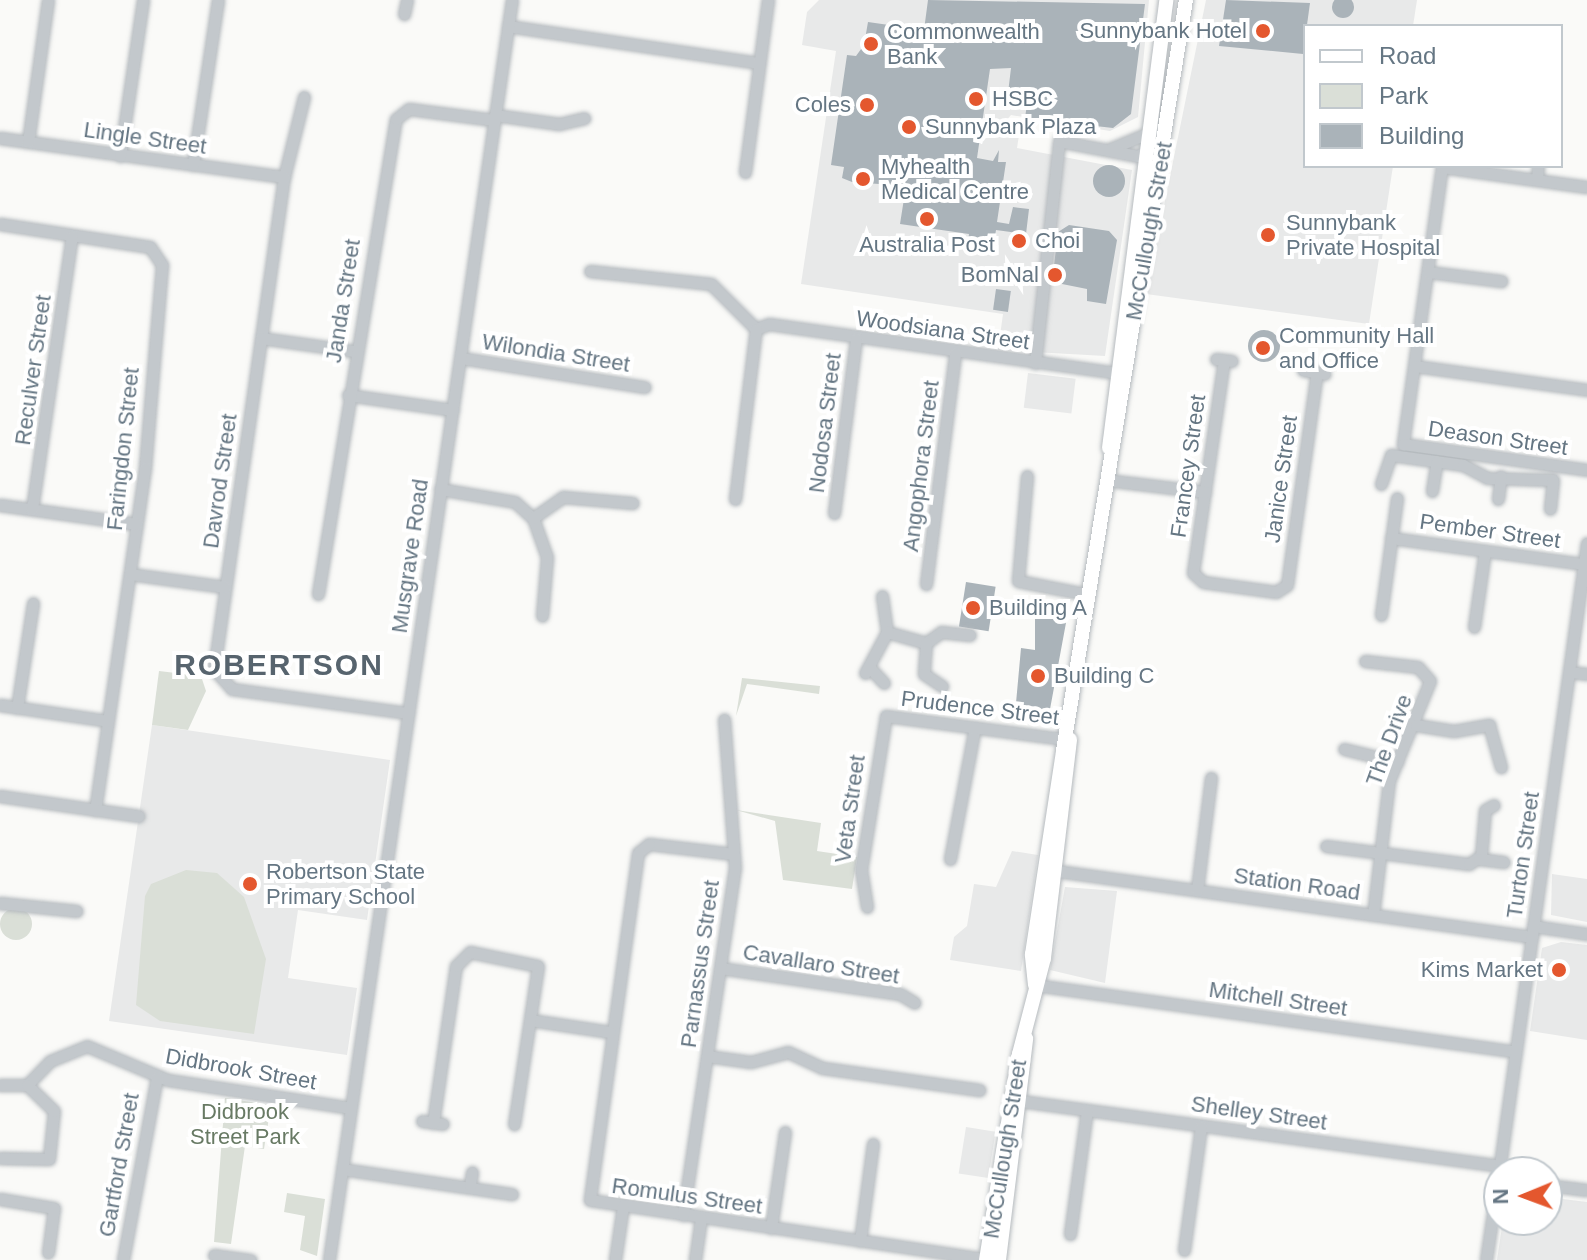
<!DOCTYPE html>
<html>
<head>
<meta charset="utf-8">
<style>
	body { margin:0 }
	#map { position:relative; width:1587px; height:1260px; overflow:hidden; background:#fafaf8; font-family:Helvetica,sans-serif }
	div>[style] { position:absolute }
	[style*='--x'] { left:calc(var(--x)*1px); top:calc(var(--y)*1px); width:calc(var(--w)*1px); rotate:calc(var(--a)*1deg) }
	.built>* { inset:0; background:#e8e9e9; transform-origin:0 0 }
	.green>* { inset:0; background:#dadfd7 }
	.round { border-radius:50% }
	.building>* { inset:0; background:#aab3b9; transform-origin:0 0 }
	.roads { filter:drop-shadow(0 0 2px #b5babe) drop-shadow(0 0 2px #b5babe) }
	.minor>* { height:11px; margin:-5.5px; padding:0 5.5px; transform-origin:5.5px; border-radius:5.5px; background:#c3c8cc }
	.major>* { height:14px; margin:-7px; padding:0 7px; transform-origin:7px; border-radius:7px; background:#fff }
	.dots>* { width:22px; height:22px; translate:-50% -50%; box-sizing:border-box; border:4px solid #fff; border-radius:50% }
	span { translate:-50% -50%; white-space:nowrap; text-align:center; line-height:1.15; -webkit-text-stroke:8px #fff; paint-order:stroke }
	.poi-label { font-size:22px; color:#657683 }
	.left { translate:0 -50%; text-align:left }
	.right { translate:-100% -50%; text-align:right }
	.street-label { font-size:22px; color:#657683 }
	.park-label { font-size:22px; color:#687a64 }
	.district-label { font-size:30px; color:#57646e; font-weight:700; letter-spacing:2px }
	.legend { position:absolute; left:1303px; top:24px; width:260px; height:144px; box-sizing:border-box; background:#fff; border:2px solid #c1c8cd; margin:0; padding:10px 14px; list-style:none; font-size:24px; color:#657683 }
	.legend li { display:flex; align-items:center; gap:16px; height:40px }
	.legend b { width:40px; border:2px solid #c1c8cd }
	.north { position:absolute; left:1483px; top:1156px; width:80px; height:80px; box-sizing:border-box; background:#fff; border:2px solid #c1c8cd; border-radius:50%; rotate:269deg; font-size:22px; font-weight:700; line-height:32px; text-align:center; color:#657683 }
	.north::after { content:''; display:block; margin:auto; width:28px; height:36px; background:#e4572e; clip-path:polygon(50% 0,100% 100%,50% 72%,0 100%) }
</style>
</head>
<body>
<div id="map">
	<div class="built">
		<div style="clip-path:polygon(819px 0,1149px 0,1138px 117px,1110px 131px,1011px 115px,1005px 122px,1020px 129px,1017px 148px,1132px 170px,1105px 356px,998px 350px,1003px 314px,801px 284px,836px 51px,802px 45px,807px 12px)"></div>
		<div style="clip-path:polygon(1206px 0,1417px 0,1413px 26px,1305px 26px,1305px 166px,1393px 166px,1369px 324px,1146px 294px)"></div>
		<div style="left:1028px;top:373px;width:48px;height:35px;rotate:7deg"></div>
		<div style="clip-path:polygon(152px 725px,390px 760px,367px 920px,298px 910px,288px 978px,357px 988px,347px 1055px,109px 1021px)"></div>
		<div style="clip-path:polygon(1012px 851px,1038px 855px,1021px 971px,950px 960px,954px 937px,967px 926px,974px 884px,996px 887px)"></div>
		<div style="clip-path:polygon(1552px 874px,1587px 879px,1587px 922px,1551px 915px)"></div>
		<div style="clip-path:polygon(1065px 887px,1117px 891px,1105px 983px,1050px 970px)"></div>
		<div style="clip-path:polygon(1561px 942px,1587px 945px,1587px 1040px,1530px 1031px,1542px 948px)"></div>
		<div style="left:966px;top:1127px;width:30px;height:47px;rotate:9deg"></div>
		<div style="clip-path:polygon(1547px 1197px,1587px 1202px,1587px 1260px,1497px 1260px,1503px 1220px,1547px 1220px)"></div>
	</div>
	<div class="green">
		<div style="clip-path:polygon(159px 671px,201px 676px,206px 691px,188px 730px,152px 725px)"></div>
		<div style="clip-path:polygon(742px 678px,820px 686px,819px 694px,747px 684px,736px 716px)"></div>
		<div style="clip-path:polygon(736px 810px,821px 823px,817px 851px,857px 857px,852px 889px,783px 880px,775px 821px)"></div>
		<div style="clip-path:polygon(186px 870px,217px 873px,244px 897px,266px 959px,254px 1034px,160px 1021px,136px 1005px,145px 896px,151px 884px)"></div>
		<div class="round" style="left:0;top:908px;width:32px;height:32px"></div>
		<div style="clip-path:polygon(225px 1098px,271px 1105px,264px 1149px,245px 1146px,231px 1244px,214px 1242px)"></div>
		<div style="clip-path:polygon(287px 1193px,325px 1199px,317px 1256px,300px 1250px,305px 1216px,284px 1212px)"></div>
	</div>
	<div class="building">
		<div class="round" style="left:1332px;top:-4px;width:22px;height:22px"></div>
		<div style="clip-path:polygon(928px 0,1145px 4px,1131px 114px,1113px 128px,1025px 118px,1027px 104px,1008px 93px,1011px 68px,990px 69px,977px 158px,993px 161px,999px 150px,998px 162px,1006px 162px,997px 222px,1009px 224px,1013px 207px,1029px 209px,1026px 234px,996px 230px,992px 254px,966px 254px,969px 234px,900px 224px,906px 186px,852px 182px,842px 178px,844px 167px,831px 165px,847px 55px,856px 56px,864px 45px,868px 22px,924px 30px)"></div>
		<div style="clip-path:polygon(1226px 0,1310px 3px,1303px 54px,1219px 46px)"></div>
		<div class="round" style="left:1093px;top:165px;width:32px;height:32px"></div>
		<div style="clip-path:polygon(1069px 225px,1109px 231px,1117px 240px,1106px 304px,1087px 301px,1087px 289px,1052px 282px,1058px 232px)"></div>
		<div style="left:996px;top:289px;width:15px;height:21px;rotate:8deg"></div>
		<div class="round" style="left:1248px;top:330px;width:32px;height:32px"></div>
		<div style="left:966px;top:582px;width:30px;height:45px;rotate:9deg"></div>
		<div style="clip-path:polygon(1035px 600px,1068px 612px,1048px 720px,1015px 714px,1021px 648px,1035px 650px)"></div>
	</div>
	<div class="roads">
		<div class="minor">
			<div style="--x:404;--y:14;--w:14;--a:-78"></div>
			<div style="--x:508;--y:26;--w:254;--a:8.4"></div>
			<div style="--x:304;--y:97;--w:82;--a:104"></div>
			<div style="--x:284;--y:177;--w:497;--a:98.1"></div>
			<div style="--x:214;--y:669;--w:27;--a:48"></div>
			<div style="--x:232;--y:689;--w:178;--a:7.8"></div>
			<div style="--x:495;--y:115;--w:65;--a:8"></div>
			<div style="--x:559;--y:124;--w:26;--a:-13"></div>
			<div style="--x:0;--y:138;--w:287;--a:7.8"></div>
			<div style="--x:28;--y:142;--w:143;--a:-82"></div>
			<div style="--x:1110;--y:149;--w:41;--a:-22.8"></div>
			<div style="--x:120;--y:156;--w:158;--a:-81.6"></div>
			<div style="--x:193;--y:165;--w:167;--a:-81.4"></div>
			<div style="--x:1442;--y:166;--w:281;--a:98"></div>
			<div style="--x:1403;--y:444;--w:186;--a:8"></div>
			<div style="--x:1442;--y:167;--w:146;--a:7.9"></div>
			<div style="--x:745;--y:172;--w:174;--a:-82.4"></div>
			<div style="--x:1537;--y:180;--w:14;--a:-86"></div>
			<div style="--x:0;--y:224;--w:152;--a:8.7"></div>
			<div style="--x:150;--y:247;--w:22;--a:56"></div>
			<div style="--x:162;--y:265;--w:204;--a:94.8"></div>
			<div style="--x:145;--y:468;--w:346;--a:98.3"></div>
			<div style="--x:590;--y:271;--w:122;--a:6.1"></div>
			<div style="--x:711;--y:284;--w:64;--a:45"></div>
			<div style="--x:1428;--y:272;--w:74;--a:7"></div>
			<div style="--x:756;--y:329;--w:14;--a:-21"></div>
			<div style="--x:769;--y:324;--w:358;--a:8"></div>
			<div style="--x:261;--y:338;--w:94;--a:8"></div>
			<div style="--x:461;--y:358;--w:186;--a:9"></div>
			<div style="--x:1216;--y:359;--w:16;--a:7"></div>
			<div style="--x:1224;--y:360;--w:215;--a:98.3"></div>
			<div style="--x:1193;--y:573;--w:13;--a:42"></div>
			<div style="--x:1203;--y:582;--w:74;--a:7.8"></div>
			<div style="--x:1276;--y:592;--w:13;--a:-32"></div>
			<div style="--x:1287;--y:585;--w:215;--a:-82"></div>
			<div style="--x:1035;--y:363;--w:223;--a:-83.8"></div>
			<div style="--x:1059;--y:141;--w:80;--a:10.8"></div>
			<div style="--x:1138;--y:156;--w:17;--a:-31"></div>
			<div style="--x:1153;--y:147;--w:19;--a:-74"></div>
			<div style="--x:1415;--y:366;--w:174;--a:7.9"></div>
			<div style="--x:1303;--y:370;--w:22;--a:10"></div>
			<div style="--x:348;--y:395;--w:106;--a:8.1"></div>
			<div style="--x:1027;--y:476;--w:105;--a:94.9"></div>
			<div style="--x:1018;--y:581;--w:73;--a:11"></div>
			<div style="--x:1106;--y:480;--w:100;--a:6.9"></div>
			<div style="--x:1381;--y:484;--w:31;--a:-71"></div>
			<div style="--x:1391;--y:455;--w:73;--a:7.9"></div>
			<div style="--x:1463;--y:465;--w:27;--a:28"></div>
			<div style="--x:1487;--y:478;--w:66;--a:1.7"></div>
			<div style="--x:1553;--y:480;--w:29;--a:96"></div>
			<div style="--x:440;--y:489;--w:76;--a:9.8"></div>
			<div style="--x:515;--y:502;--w:24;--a:42"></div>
			<div style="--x:533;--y:518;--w:41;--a:70.3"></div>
			<div style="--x:547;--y:557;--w:59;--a:94.8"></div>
			<div style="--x:1432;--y:491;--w:30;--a:-81"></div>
			<div style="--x:735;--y:499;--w:171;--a:-83"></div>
			<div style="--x:1498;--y:499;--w:23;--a:-83"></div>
			<div style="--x:0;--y:505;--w:138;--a:7.9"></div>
			<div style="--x:32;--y:509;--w:276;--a:-81.7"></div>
			<div style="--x:834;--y:513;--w:176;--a:-82.8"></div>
			<div style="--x:533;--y:518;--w:37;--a:-35"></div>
			<div style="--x:563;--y:497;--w:70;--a:4.9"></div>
			<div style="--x:1391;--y:538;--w:195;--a:7.7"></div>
			<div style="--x:130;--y:574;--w:96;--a:7.8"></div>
			<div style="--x:926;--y:584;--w:233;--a:-82.8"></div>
			<div style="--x:318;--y:594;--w:481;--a:-80.7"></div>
			<div style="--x:396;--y:119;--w:16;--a:-38"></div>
			<div style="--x:409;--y:109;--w:86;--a:7.4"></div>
			<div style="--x:882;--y:596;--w:36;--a:82"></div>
			<div style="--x:887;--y:632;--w:41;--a:15.8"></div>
			<div style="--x:926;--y:643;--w:19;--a:-36"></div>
			<div style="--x:941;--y:632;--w:29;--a:6"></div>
			<div style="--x:1381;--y:615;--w:118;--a:-82.2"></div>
			<div style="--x:1474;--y:627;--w:77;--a:-81.8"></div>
			<div style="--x:926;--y:643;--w:31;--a:94"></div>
			<div style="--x:924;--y:674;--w:22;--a:34"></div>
			<div style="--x:1365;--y:661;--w:53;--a:6.5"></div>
			<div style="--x:1418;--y:667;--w:18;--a:49"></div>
			<div style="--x:1430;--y:681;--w:108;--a:112.3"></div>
			<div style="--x:1389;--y:781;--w:135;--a:96.8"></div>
			<div style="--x:871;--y:669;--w:19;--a:47"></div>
			<div style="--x:1569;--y:672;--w:18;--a:6"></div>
			<div style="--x:865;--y:673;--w:47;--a:-61.8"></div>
			<div style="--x:0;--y:705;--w:109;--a:8.4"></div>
			<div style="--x:17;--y:708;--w:106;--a:-81.3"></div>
			<div style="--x:1416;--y:725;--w:38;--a:9"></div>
			<div style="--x:1454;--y:731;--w:36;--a:-10"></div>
			<div style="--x:1489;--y:725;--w:44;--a:74.1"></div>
			<div style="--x:1344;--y:749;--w:55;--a:13.8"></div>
			<div style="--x:0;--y:796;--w:140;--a:8.2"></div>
			<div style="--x:1326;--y:846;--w:144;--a:7.2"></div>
			<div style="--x:1469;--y:864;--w:14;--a:-34"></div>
			<div style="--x:1481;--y:856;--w:46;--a:-85"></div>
			<div style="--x:1485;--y:810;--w:10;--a:-29"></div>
			<div style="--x:734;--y:854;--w:86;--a:-173.3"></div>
			<div style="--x:649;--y:844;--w:14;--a:141"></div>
			<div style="--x:638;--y:853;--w:350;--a:97.9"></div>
			<div style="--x:590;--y:1200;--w:405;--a:8.5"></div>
			<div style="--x:950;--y:859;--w:134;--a:-79.3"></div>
			<div style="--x:1479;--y:859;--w:25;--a:7"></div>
			<div style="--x:1050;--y:870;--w:487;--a:7.9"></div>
			<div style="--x:1197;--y:890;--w:113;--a:-82.9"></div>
			<div style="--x:0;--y:903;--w:77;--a:5.9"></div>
			<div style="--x:867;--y:907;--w:37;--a:-99"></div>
			<div style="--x:861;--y:870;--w:156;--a:-80.8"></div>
			<div style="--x:886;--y:716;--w:186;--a:7.4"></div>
			<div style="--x:1533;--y:926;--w:55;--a:8.4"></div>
			<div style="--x:720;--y:968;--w:182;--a:8.2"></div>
			<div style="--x:900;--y:994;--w:17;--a:31"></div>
			<div style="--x:1035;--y:985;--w:485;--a:7.9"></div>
			<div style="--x:530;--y:1020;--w:81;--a:8.5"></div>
			<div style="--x:707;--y:1056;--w:44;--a:7.8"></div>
			<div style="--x:751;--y:1062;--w:38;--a:-15"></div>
			<div style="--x:788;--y:1052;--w:38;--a:25"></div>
			<div style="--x:823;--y:1068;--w:158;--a:8"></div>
			<div style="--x:0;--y:1085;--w:27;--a:0"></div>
			<div style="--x:27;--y:1085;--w:33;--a:-46"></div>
			<div style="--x:50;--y:1061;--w:40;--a:-22"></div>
			<div style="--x:87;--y:1046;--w:88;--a:22.8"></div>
			<div style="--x:168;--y:1080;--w:185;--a:8.7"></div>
			<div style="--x:1013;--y:1100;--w:491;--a:7.7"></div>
			<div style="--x:422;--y:1121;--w:21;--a:8"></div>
			<div style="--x:433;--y:1123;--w:159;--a:-81.7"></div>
			<div style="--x:456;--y:966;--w:20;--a:-45"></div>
			<div style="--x:470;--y:952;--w:69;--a:11.6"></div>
			<div style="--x:538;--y:966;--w:160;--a:98.6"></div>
			<div style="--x:0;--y:1158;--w:49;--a:1.2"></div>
			<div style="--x:49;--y:1159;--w:48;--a:-84.1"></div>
			<div style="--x:54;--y:1111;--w:37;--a:-136"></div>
			<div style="--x:342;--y:1169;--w:172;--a:8.4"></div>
			<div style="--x:1499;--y:1172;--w:635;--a:-82.04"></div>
			<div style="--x:470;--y:1185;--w:13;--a:-81"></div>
			<div style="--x:1547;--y:1185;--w:40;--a:7.1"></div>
			<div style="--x:0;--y:1199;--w:55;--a:9.5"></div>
			<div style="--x:54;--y:1208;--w:45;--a:97.6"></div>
			<div style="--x:683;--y:1215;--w:351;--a:-81.5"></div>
			<div style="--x:735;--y:868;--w:149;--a:-94.2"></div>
			<div style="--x:771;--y:1228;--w:97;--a:-81.7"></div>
			<div style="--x:1070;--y:1234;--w:125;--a:-82.2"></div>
			<div style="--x:860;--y:1241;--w:98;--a:-82.4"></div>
			<div style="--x:1184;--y:1250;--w:125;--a:-82.2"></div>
			<div style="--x:214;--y:1255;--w:37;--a:8"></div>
			<div style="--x:123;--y:1260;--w:186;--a:-79.5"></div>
			<div style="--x:329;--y:1260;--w:1273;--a:-81.74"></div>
			<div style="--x:615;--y:1260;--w:55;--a:-81.6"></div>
			<div style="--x:695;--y:1260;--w:42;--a:-81.9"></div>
			<div style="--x:1486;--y:1260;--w:88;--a:-81.5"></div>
		</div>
		<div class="major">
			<div style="--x:1109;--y:448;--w:452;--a:-82.7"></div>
			<div style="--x:1035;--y:985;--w:31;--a:-96"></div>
			<div style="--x:1032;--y:954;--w:205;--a:-81.3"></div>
			<div style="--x:1063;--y:751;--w:761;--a:-80.7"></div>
			<div style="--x:986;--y:1260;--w:209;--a:-80.9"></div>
			<div style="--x:1019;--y:1054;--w:99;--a:-75.4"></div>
			<div style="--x:1044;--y:958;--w:220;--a:-83.2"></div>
			<div style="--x:999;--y:1260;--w:223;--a:-83"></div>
		</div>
	</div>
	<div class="dots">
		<div style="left:1263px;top:31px;background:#e4572e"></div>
		<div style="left:871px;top:44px;background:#e4572e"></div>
		<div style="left:976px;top:99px;background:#e4572e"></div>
		<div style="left:867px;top:105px;background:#e4572e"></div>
		<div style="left:909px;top:127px;background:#e4572e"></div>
		<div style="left:863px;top:179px;background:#e4572e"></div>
		<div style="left:927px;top:219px;background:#e4572e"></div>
		<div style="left:1268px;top:235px;background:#e4572e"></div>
		<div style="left:1019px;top:241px;background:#e4572e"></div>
		<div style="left:1055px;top:275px;background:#e4572e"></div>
		<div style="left:1263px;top:348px;background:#e4572e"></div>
		<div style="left:973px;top:608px;background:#e4572e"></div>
		<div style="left:1038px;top:676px;background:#e4572e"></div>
		<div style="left:250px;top:884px;background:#e4572e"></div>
		<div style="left:1559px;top:970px;background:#e4572e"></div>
	</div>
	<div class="poi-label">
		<span class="left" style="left:887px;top:44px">Commonwealth<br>Bank</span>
		<span class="right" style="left:1247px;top:31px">Sunnybank Hotel</span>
		<span class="left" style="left:992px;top:99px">HSBC</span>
		<span class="right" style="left:851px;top:105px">Coles</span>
		<span class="left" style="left:925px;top:127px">Sunnybank Plaza</span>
		<span class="left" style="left:881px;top:179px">Myhealth<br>Medical Centre</span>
		<span class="left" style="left:1286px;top:235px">Sunnybank<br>Private Hospital</span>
		<span class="left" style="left:1035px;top:241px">Choi</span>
		<span style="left:927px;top:245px">Australia Post</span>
		<span class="right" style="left:1039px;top:275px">BomNal</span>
		<span class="left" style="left:1279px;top:348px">Community Hall<br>and Office</span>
		<span class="left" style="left:989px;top:608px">Building A</span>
		<span class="left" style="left:1054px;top:676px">Building C</span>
		<span class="left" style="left:266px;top:884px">Robertson State<br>Primary School</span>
		<span class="right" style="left:1543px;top:970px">Kims Market</span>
	</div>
	<div class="street-label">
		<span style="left:145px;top:138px;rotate:8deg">Lingle Street</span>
		<span style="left:1149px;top:231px;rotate:-80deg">McCullough Street</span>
		<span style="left:343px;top:301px;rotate:-81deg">Janda Street</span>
		<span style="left:943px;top:330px;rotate:8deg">Woodsiana Street</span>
		<span style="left:556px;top:353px;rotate:9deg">Wilondia Street</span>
		<span style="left:33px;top:370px;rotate:-82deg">Reculver Street</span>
		<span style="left:825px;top:423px;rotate:-83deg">Nodosa Street</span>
		<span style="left:1498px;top:438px;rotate:8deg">Deason Street</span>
		<span style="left:123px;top:449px;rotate:-84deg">Faringdon Street</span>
		<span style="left:921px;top:466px;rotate:-83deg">Angophora Street</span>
		<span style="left:1188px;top:466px;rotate:-82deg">Francey Street</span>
		<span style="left:1281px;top:479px;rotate:-82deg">Janice Street</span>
		<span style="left:220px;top:481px;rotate:-82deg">Davrod Street</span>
		<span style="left:1490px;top:531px;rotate:8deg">Pember Street</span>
		<span style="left:410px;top:556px;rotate:-82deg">Musgrave Road</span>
		<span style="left:980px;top:708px;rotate:7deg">Prudence Street</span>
		<span style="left:1389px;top:740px;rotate:-70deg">The Drive</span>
		<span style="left:850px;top:809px;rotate:-82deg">Veta Street</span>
		<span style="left:1523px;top:855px;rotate:-82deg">Turton Street</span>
		<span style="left:1297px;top:884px;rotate:8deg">Station Road</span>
		<span style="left:700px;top:964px;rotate:-82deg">Parnassus Street</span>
		<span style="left:821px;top:964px;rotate:9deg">Cavallaro Street</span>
		<span style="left:1278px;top:999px;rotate:8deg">Mitchell Street</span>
		<span style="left:241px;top:1069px;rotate:10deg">Didbrook Street</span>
		<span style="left:1259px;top:1113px;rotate:8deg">Shelley Street</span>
		<span style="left:1005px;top:1149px;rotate:-81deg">McCullough Street</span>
		<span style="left:119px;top:1165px;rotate:-80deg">Gartford Street</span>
		<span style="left:687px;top:1196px;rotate:8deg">Romulus Street</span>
	</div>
	<div class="park-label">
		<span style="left:245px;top:1124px">Didbrook<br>Street Park</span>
	</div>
	<div class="district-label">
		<span style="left:279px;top:665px">ROBERTSON</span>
	</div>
	<ul class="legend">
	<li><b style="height:10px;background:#fff"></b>Road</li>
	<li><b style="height:22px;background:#dadfd7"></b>Park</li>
	<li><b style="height:22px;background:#aab3b9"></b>Building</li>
	</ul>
	<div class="north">N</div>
</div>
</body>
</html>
